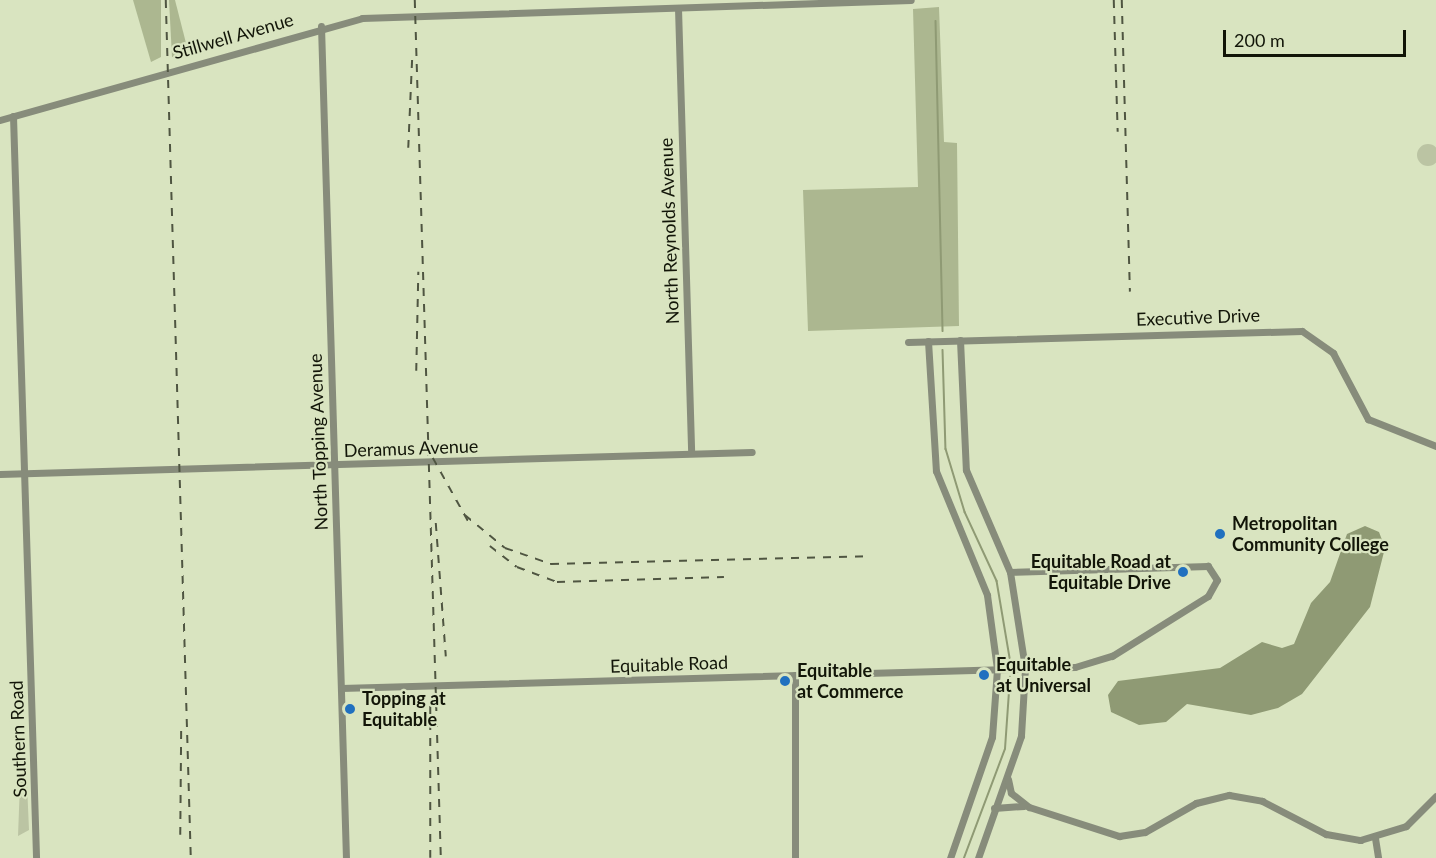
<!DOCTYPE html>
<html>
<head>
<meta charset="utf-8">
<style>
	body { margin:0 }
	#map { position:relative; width:1436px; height:858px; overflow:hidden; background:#d9e4c0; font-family:Lato,sans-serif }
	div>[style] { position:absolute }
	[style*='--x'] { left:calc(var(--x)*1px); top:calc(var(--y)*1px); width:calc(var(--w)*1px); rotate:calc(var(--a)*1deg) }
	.green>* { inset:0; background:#bbc4a3 }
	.round { border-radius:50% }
	.forest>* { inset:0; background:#acb790 }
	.water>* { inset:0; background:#8f9a74 }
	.stream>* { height:1.5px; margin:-0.75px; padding:0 0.75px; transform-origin:0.75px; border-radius:0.75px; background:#8f9a74 }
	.minor>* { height:7px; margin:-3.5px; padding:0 3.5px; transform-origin:3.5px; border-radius:3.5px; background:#878c7b }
	.rail>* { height:1.5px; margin-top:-0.75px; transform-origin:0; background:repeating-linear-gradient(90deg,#4f5541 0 8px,transparent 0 16px) }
	.dots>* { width:16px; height:16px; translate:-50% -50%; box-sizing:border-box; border:3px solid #d9e4c0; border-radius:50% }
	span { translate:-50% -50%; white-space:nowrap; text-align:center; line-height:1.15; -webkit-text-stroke:4.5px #d9e4c0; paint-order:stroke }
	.street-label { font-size:18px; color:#121508 }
	.poi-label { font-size:18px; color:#121508; font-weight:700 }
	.left { translate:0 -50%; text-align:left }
	.right { translate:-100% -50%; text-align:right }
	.scale { position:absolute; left:1223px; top:30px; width:183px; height:27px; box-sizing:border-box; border:3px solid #121508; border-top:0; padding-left:8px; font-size:18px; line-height:21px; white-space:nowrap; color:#121508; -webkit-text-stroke:4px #d9e4c0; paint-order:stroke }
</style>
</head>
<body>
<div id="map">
	<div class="green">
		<div class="round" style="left:1417px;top:144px;width:22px;height:22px"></div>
		<div style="clip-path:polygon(22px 779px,27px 784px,29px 830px,18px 836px,20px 783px,14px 781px)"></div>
	</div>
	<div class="forest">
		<div style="clip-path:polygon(133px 0,161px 0,161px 57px,151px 62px)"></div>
		<div style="clip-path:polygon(169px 0,175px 0,188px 51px,172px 57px)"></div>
		<div style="clip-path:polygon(939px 7px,944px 142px,957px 143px,959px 326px,808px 331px,803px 190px,918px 187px,913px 9px)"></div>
	</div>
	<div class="water">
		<div style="clip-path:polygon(1365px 526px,1379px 532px,1385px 548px,1370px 607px,1302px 694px,1278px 708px,1251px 715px,1187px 704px,1166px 722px,1139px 725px,1111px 712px,1108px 695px,1118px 681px,1220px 668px,1262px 642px,1282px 648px,1294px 644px,1311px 603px,1330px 582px,1347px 534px)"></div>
	</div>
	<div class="stream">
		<div style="--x:936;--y:21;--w:310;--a:88.7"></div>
		<div style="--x:943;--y:350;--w:99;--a:88.3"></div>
		<div style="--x:946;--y:449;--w:66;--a:73.2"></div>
		<div style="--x:965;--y:512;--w:76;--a:65.1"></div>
		<div style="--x:997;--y:581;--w:78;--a:80.4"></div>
		<div style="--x:964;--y:858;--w:116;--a:-69.4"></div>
		<div style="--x:1005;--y:749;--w:72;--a:-86"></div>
	</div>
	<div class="minor">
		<div style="--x:678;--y:8;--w:445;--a:88.3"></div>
		<div style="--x:321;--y:26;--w:832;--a:88.28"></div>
		<div style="--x:13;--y:116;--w:742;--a:88.22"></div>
		<div style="--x:0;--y:120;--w:376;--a:-15.7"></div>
		<div style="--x:362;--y:18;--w:549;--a:-1.88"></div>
		<div style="--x:960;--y:340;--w:130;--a:87.4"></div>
		<div style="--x:966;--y:470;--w:111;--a:66.7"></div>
		<div style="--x:1010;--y:572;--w:97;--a:81.1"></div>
		<div style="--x:1025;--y:668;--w:68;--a:93.4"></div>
		<div style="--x:1021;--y:736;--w:129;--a:109.4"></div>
		<div style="--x:928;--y:341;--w:130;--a:86.5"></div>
		<div style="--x:936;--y:471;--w:134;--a:67.6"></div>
		<div style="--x:987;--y:595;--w:75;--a:82.3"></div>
		<div style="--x:997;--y:669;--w:68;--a:94.2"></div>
		<div style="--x:992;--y:737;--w:128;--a:109.1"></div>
		<div style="--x:908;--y:342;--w:394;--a:-1.6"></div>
		<div style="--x:1302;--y:331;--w:38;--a:35"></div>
		<div style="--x:1333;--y:353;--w:75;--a:62.1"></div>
		<div style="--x:1368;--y:419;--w:73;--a:21.7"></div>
		<div style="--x:0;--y:474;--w:752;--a:-1.68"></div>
		<div style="--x:341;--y:688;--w:734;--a:-1.64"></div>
		<div style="--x:1075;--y:667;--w:39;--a:-17"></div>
		<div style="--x:1112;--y:656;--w:113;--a:-32"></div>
		<div style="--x:1208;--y:596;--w:18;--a:-61"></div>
		<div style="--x:1217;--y:580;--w:17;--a:-123"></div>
		<div style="--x:1208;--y:566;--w:198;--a:178.3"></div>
		<div style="--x:1008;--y:779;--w:14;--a:78"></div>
		<div style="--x:1011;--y:793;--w:23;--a:38"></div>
		<div style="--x:1029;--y:807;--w:95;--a:17.9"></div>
		<div style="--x:1119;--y:836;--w:26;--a:-9"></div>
		<div style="--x:1145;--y:832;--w:59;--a:-29.6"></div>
		<div style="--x:1196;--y:803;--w:34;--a:-14"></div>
		<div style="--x:1229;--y:795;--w:34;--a:10"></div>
		<div style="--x:1262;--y:801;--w:72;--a:27.3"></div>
		<div style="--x:1326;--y:834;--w:35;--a:10"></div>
		<div style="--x:1360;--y:840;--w:48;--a:-16.9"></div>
		<div style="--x:1406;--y:826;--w:42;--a:-45"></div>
		<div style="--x:994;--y:808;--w:30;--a:-4"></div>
		<div style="--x:1375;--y:838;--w:20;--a:81"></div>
		<div style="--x:795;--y:858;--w:183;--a:-90"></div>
	</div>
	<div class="rail">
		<div style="--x:166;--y:0;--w:858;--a:88.33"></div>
		<div style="--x:415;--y:0;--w:858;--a:88.26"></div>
		<div style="--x:1114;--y:0;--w:132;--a:88.3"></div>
		<div style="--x:1122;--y:0;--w:292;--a:88.4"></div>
		<div style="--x:408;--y:148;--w:93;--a:-87.5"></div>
		<div style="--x:416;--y:371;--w:99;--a:-88.8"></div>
		<div style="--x:433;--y:458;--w:72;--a:60.9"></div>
		<div style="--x:465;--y:515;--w:52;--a:39.5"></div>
		<div style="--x:505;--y:548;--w:49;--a:19.2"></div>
		<div style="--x:551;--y:564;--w:318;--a:-1.4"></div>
		<div style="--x:436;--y:523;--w:134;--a:85.7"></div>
		<div style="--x:490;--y:546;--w:34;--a:38"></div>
		<div style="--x:517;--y:567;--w:43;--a:20.6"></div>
		<div style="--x:557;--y:582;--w:167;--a:-1.7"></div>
		<div style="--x:180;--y:835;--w:108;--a:-89.5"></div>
		<div style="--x:430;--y:858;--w:159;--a:-90"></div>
	</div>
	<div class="dots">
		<div style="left:1220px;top:534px;background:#2070bf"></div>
		<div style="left:1183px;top:572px;background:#2070bf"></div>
		<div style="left:984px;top:675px;background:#2070bf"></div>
		<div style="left:785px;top:681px;background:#2070bf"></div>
		<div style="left:350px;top:709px;background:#2070bf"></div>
	</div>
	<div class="street-label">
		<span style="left:233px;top:36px;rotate:-16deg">Stillwell Avenue</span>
		<span style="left:669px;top:231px;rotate:-92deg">North Reynolds Avenue</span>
		<span style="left:1198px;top:317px;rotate:-2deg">Executive Drive</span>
		<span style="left:318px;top:442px;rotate:-92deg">North Topping Avenue</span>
		<span style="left:411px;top:448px;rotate:-2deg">Deramus Avenue</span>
		<span style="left:669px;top:664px;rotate:-2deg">Equitable Road</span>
		<span style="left:18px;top:739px;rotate:-92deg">Southern Road</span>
	</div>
	<div class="poi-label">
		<span class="left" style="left:1232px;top:534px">Metropolitan<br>Community College</span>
		<span class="right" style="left:1171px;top:572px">Equitable Road at<br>Equitable Drive</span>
		<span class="left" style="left:996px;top:675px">Equitable<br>at Universal</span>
		<span class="left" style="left:797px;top:681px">Equitable<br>at Commerce</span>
		<span class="left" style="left:362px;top:709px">Topping at<br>Equitable</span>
	</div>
	<div class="scale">200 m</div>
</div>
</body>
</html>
